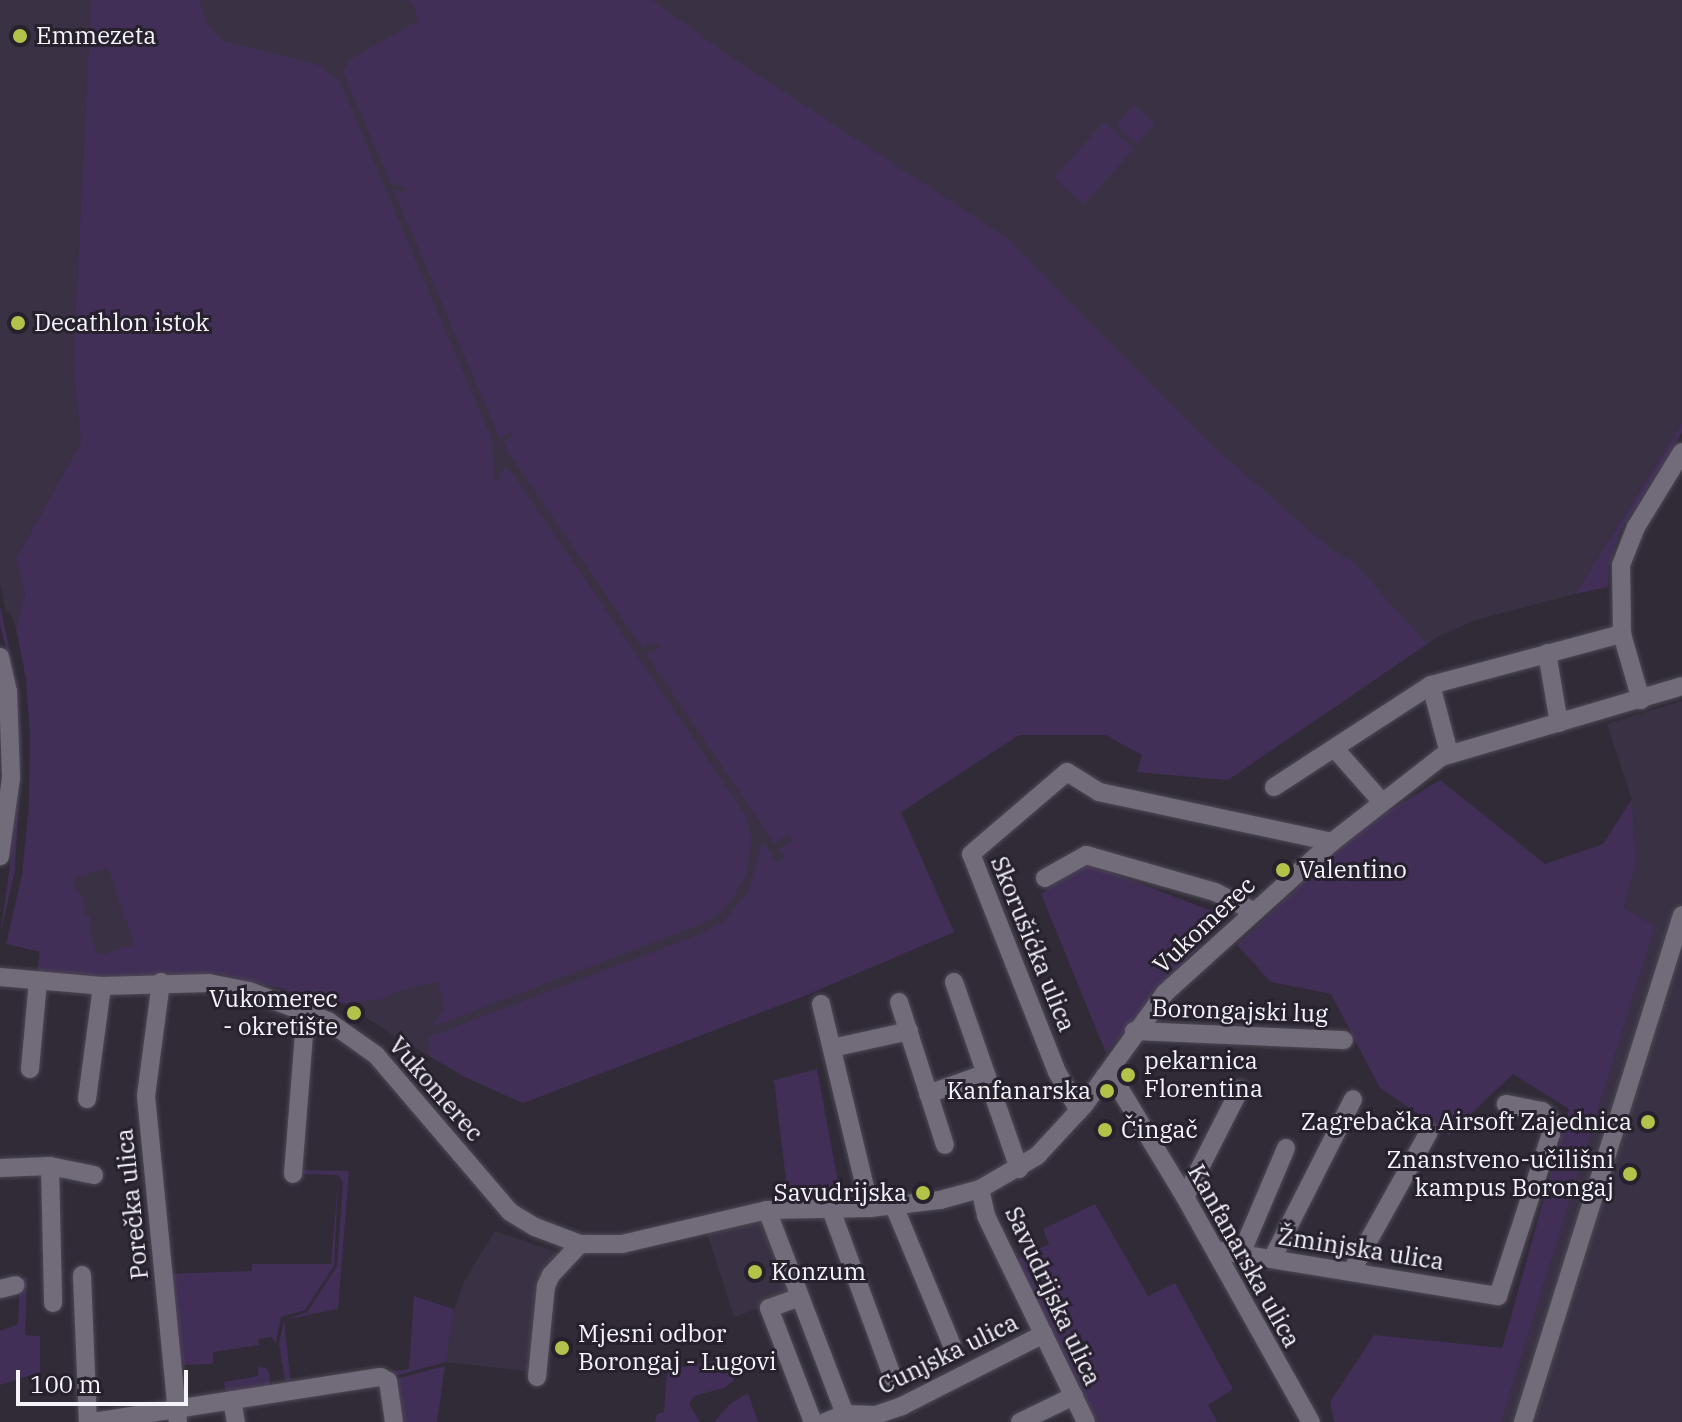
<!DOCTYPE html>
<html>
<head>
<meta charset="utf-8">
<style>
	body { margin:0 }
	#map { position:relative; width:1682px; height:1422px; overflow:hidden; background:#302b37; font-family:"IBM Plex Serif",serif }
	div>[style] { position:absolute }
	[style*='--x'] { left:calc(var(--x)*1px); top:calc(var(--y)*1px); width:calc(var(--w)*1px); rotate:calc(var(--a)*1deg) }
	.built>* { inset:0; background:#3a3244 }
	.green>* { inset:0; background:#412f57; transform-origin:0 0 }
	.roads { filter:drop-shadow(0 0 2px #4d4953) drop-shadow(0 0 2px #4d4953) }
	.minor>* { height:18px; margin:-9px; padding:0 9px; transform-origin:9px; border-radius:9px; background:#726c7a }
	.dots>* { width:22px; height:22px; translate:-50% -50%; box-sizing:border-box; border:4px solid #26212d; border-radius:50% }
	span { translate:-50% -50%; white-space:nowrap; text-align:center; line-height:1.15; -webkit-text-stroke:6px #26212d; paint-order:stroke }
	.poi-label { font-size:24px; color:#f6f2fa }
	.left { translate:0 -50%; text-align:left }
	.right { translate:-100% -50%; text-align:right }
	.street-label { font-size:24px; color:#f6f2fa }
	.scale { position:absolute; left:16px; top:1370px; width:172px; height:36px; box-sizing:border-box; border:4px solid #f6f2fa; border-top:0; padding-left:10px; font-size:24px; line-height:28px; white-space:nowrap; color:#f6f2fa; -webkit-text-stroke:6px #26212d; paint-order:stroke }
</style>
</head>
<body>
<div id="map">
	<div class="built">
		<div style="clip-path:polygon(0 0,91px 0,73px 366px,81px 442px,16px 559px,25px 594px,16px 629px,10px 612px,6px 612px,0 582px)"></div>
		<div style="clip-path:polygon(144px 0,1682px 0,1682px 423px,1575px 594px,1475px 620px,1439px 636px,1228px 780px,1137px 772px,1142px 755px,1106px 735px,1019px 735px,901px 812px,954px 932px,804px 996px,523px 1103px,463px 1076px,409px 1044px,403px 1033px,395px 1036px,344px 1003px,328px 1005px,283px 989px,215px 973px,102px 977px,37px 972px)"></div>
		<div style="clip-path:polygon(1682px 701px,1682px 1422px,1501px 1422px,1655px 926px,1624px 908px,1636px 862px,1632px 799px,1607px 724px)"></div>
		<div style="clip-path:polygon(765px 1219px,795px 1295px,734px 1317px,707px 1233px)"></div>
		<div style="clip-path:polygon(495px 1231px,559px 1253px,533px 1372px,446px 1362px,454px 1309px,465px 1280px)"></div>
	</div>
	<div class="green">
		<div style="clip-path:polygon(evenodd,91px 0,199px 0,208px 26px,222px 41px,316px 64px,339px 80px,492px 440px,494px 481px,498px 482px,504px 467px,513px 474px,744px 813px,752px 836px,746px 874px,732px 900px,719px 913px,702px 924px,431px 1027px,444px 1009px,438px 981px,394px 992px,384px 999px,328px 1005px,283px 989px,215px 973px,102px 977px,37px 972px,41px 952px,6px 944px,22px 875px,29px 803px,30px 736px,26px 679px,16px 629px,25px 594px,16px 559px,81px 442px,73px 366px,91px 0,101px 869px,109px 870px,134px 944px,104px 954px,97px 953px,90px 933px,90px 916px,85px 914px,83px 898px,74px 885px,74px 879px,101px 869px)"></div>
		<div style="clip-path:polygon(410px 0,652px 0,731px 57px,1008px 239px,1208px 442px,1333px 551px,1352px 561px,1427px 644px,1228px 780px,1137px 772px,1142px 755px,1106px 735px,1019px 735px,901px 812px,954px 932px,804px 996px,523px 1103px,463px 1076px,429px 1056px,429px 1037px,693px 937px,723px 922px,749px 891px,761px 846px,764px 844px,777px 863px,785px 856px,777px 846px,782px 848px,792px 841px,789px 833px,775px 844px,646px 654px,658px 649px,659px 645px,651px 643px,643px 649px,509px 453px,503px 441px,513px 436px,508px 433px,500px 439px,393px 189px,404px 193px,407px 188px,391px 184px,343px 72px,351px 59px,419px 20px)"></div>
		<div style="left:1134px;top:105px;width:28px;height:27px;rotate:42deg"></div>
		<div style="left:1104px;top:122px;width:40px;height:75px;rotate:42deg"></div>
		<div style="clip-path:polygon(1682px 423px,1682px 433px,1621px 530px,1609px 567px,1608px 587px,1575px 594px)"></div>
		<div style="clip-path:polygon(0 606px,18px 687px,22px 741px,15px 870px,0 936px,11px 859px,17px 777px,11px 670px,0 624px)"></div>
		<div style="clip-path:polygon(1440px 780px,1545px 864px,1603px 844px,1632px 799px,1636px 862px,1624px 908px,1655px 926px,1501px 1422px,1334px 1422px,1330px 1402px,1374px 1335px,1502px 1348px,1569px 1109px,1513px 1074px,1449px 1135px,1380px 1088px,1331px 994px,1271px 982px,1237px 945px,1357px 830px)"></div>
		<div style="clip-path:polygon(1084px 862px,1225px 916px,1106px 1053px,1041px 894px)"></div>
		<div style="clip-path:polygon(817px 1069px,840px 1193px,788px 1197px,774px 1080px)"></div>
		<div style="clip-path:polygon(298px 1170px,349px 1171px,338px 1309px,284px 1320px,291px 1385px,285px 1380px,279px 1344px,284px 1320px,307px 1312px,337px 1266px,343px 1183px,338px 1175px,299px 1174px)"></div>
		<div style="clip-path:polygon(338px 1181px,334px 1266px,305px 1310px,281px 1317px,276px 1343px,271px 1337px,258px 1339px,259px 1345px,213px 1352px,213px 1364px,177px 1365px,165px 1274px,252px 1271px,252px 1264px,331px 1264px)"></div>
		<div style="clip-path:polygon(1095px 1204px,1148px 1296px,1175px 1283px,1233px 1389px,1208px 1405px,1217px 1422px,1096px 1422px,1015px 1260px,1049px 1244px,1043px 1229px)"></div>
		<div style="clip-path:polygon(27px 1277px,25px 1335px,40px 1336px,40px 1372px,0 1385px,0 1331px,18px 1324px,20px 1279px)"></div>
		<div style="clip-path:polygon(414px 1296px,454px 1309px,446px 1362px,391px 1377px,386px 1372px,409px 1369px)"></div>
		<div style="clip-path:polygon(735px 1357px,733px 1381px,724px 1388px,694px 1396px,689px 1404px,700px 1422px,655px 1422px,657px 1414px,664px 1412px,667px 1370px)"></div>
		<div style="clip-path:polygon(445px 1366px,437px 1422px,399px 1422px,392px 1380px)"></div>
		<div style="clip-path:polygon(258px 1367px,266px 1368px,270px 1374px,269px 1388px,226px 1395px,224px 1382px,258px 1376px)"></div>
		<div style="clip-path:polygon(748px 1393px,758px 1422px,714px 1422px,730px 1404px)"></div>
	</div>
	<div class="roads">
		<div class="minor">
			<div style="--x:1547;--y:653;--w:71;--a:80.3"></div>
			<div style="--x:0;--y:657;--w:35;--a:77"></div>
			<div style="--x:8;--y:691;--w:87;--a:88"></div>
			<div style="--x:11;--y:778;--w:79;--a:98"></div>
			<div style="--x:1431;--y:685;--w:70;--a:75.2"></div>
			<div style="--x:1641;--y:700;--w:69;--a:-106.1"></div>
			<div style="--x:1622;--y:634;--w:69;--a:-90.8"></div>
			<div style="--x:1621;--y:565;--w:41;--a:-68.5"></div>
			<div style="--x:1636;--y:527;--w:88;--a:-58.5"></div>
			<div style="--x:1336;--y:750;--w:69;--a:48.5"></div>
			<div style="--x:1274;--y:787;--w:187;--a:-33"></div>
			<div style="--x:1431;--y:685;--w:198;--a:-15"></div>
			<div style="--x:1045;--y:878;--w:47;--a:-29.3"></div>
			<div style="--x:1086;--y:855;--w:134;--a:16"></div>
			<div style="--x:1215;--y:892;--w:42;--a:26.6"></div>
			<div style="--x:0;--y:977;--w:102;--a:5"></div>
			<div style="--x:102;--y:986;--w:107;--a:-1.6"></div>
			<div style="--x:209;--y:983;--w:41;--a:11.3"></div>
			<div style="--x:249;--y:991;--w:85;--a:20.8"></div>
			<div style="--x:328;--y:1021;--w:59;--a:35.3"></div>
			<div style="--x:376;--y:1055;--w:206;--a:49.5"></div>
			<div style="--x:510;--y:1212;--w:29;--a:31"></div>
			<div style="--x:535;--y:1227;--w:48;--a:20.7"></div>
			<div style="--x:580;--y:1244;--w:42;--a:0"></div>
			<div style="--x:622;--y:1244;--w:149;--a:-13.2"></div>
			<div style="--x:767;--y:1210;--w:103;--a:-1.1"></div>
			<div style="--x:870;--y:1208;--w:70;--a:-6.5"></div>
			<div style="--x:940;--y:1200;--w:41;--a:-15.4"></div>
			<div style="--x:980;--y:1189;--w:66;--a:-30.1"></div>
			<div style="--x:1037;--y:1156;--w:71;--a:-47.3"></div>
			<div style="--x:1085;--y:1104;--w:137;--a:-54.2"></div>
			<div style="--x:1165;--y:993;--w:225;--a:-42.1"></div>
			<div style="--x:1332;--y:842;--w:138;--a:-37.9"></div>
			<div style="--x:1441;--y:757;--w:251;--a:-16.4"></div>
			<div style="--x:161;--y:982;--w:115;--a:97.5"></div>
			<div style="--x:146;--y:1096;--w:328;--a:84.4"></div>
			<div style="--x:954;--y:982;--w:198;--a:70.8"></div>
			<div style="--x:899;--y:1002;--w:150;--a:72.2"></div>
			<div style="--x:821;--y:1004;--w:210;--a:76.5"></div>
			<div style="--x:1134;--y:1031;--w:210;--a:2.5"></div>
			<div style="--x:832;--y:1048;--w:79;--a:-12.4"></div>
			<div style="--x:30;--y:1069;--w:88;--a:-84.8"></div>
			<div style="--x:1105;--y:1076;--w:22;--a:43"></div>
			<div style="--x:1121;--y:1091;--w:124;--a:58.9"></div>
			<div style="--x:1185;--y:1197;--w:258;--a:60.8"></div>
			<div style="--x:928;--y:1094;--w:59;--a:-19.7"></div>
			<div style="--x:87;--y:1099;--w:114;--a:-82.4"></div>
			<div style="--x:1079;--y:1111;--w:45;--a:-119.4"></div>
			<div style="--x:1057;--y:1072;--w:234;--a:-111.5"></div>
			<div style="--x:971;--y:854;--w:126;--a:-40.5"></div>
			<div style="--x:1067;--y:772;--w:38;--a:32"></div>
			<div style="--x:1099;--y:792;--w:238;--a:12.1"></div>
			<div style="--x:50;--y:1166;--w:45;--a:11.6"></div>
			<div style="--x:0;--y:1168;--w:50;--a:-2.3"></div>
			<div style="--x:50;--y:1166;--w:137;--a:88.7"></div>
			<div style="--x:293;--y:1174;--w:151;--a:-85.5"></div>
			<div style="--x:305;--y:1023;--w:12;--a:-70"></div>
			<div style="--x:980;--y:1189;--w:28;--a:77"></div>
			<div style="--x:986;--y:1216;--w:229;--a:64.1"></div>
			<div style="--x:1185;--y:1197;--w:121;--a:-63"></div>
			<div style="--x:894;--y:1206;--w:151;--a:67.4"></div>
			<div style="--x:830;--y:1207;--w:182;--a:69.8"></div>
			<div style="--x:767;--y:1210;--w:218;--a:69.1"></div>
			<div style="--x:1216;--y:1250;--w:286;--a:9.3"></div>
			<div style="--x:1498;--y:1296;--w:170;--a:-71.9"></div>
			<div style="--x:1551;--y:1134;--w:17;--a:-97"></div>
			<div style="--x:1549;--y:1117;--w:9;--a:-139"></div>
			<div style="--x:1542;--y:1111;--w:37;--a:-169"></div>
			<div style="--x:1241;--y:1254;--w:115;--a:-67"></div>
			<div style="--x:1272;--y:1259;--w:179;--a:-63.1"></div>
			<div style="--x:1351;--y:1272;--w:160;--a:-60.9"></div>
			<div style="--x:82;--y:1275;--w:147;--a:87.7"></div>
			<div style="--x:0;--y:1289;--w:16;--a:-14"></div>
			<div style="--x:800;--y:1297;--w:33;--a:160"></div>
			<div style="--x:769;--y:1308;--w:122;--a:68.9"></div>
			<div style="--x:537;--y:1377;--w:91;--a:-84.4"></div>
			<div style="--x:546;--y:1286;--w:12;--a:-66"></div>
			<div style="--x:551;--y:1275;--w:42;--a:-46.9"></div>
			<div style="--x:232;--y:1400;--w:22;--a:80"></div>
			<div style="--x:93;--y:1422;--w:291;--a:-8.9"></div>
			<div style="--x:381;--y:1377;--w:8;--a:30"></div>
			<div style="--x:388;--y:1381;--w:41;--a:81.7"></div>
			<div style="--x:825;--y:1422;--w:22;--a:-22"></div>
			<div style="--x:845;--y:1414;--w:31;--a:2"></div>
			<div style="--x:876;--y:1415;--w:28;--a:-19"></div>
			<div style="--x:902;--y:1406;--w:159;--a:-26.9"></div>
			<div style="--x:1020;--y:1422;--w:60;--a:-25.7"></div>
			<div style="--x:1523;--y:1422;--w:531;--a:-72.59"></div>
		</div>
	</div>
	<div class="dots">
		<div style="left:20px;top:36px;background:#b5c249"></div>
		<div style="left:18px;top:323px;background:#b5c249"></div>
		<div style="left:1283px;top:870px;background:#b5c249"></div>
		<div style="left:354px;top:1013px;background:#b5c249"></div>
		<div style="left:1128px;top:1075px;background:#b5c249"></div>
		<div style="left:1107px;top:1091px;background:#b5c249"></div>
		<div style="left:1648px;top:1122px;background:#b5c249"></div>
		<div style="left:1105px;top:1130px;background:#b5c249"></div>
		<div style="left:1630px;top:1174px;background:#b5c249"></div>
		<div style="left:923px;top:1193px;background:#b5c249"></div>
		<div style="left:755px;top:1272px;background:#b5c249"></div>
		<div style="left:562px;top:1348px;background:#b5c249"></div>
	</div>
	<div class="poi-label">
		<span class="left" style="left:36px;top:36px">Emmezeta</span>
		<span class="left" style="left:34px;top:323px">Decathlon istok</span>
		<span class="left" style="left:1299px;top:870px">Valentino</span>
		<span class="right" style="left:338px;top:1013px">Vukomerec<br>- okretište</span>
		<span class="left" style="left:1144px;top:1075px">pekarnica<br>Florentina</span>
		<span class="right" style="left:1091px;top:1091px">Kanfanarska</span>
		<span class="right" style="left:1632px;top:1122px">Zagrebačka Airsoft Zajednica</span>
		<span class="left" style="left:1121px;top:1130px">Čingač</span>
		<span class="right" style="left:1614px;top:1174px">Znanstveno-učilišni<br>kampus Borongaj</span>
		<span class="right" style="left:907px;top:1193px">Savudrijska</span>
		<span class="left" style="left:771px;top:1272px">Konzum</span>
		<span class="left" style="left:578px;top:1348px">Mjesni odbor<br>Borongaj - Lugovi</span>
	</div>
	<div class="street-label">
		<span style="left:1204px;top:925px;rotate:-43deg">Vukomerec</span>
		<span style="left:1033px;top:944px;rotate:68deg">Skorušićka ulica</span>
		<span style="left:1240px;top:1011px;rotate:2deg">Borongajski lug</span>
		<span style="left:436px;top:1089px;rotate:49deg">Vukomerec</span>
		<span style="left:132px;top:1204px;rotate:-96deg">Porečka ulica</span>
		<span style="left:1361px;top:1249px;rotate:9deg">Žminjska ulica</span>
		<span style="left:1244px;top:1256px;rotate:61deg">Kanfanarska ulica</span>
		<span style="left:1053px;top:1296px;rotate:65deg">Savudrijska ulica</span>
		<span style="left:948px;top:1354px;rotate:-26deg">Cunjska ulica</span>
	</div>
	<div class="scale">100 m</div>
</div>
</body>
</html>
